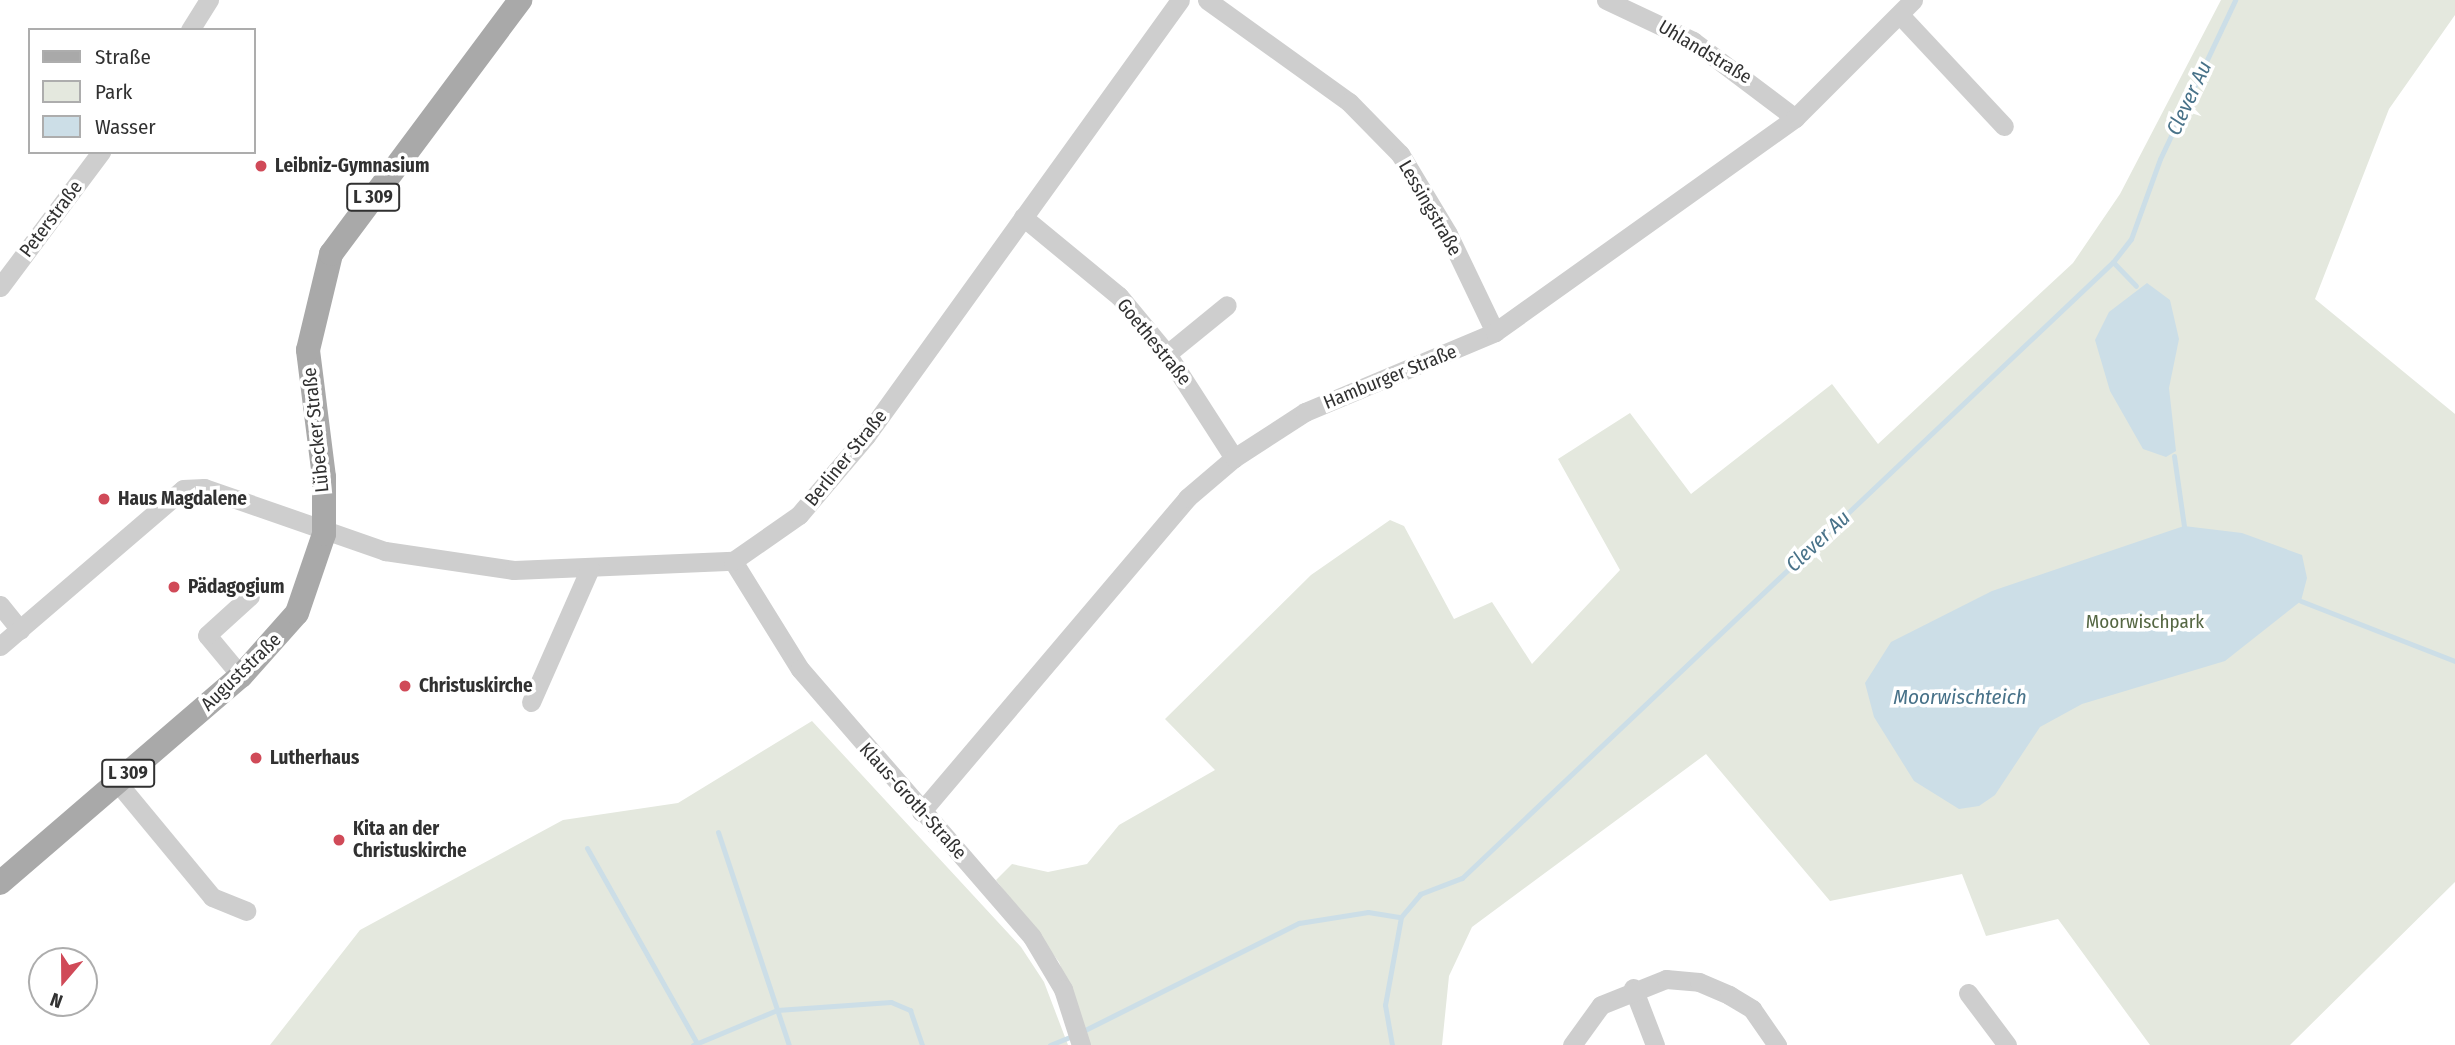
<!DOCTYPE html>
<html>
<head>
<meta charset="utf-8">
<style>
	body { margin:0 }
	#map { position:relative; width:2455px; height:1045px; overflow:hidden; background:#fff; font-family:"Fira Sans Condensed",sans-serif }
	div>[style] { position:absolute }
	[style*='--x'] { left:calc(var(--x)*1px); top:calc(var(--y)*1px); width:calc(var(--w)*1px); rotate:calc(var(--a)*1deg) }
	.green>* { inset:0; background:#e4e8de }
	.water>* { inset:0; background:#ccdee7 }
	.stream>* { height:5px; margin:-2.5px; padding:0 2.5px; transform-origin:2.5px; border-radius:2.5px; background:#ccdee7 }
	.minor>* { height:19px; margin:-9.5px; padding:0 9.5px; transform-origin:9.5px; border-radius:9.5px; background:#cecece }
	.major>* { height:24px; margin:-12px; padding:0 12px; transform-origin:12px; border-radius:12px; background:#a9a9a9 }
	.dots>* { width:19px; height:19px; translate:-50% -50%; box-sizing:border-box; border:4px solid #fff; border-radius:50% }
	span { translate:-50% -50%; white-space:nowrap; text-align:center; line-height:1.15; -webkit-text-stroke:7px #fff; paint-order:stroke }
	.shield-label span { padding:2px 5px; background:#fff; border:2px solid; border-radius:5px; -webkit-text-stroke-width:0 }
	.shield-label { font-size:18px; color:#313131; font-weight:700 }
	.street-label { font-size:19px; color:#313131 }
	.poi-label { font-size:19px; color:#313131; font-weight:700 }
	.left { translate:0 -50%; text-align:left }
	.park-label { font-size:19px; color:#556743 }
	.water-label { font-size:21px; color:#487289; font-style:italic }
	.legend { position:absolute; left:28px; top:28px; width:228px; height:126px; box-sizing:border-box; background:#fff; border:2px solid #adadad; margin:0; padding:9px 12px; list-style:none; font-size:21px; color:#313131 }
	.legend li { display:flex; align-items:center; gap:14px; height:35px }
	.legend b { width:35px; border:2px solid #adadad }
	.north { position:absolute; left:28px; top:947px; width:70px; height:70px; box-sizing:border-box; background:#fff; border:2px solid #adadad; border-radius:50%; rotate:200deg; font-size:19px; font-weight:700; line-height:28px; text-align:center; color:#313131 }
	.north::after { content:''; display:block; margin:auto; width:24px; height:32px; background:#d04a58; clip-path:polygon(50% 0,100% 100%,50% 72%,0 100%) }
</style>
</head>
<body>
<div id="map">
	<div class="green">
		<div style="clip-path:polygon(2221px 0,2455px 0,2455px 15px,2389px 109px,2315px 299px,2455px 414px,2455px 882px,2290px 1045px,2150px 1045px,2058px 919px,1986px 936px,1962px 874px,1830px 901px,1706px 754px,1472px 927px,1449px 976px,1442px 1045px,1090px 1045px,1059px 962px,996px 880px,1012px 864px,1048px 872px,1087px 864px,1119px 825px,1215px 770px,1165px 719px,1311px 575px,1390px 520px,1404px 526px,1454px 619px,1492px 602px,1532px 664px,1620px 570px,1558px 459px,1630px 413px,1691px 494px,1832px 384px,1878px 444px,2073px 263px,2120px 194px)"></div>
		<div style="clip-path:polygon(812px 721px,1021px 947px,1044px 982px,1068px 1045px,270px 1045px,360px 930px,563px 820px,678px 803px)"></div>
	</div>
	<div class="water">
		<div style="clip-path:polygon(2147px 283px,2170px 300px,2179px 339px,2169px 388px,2176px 451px,2166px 457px,2143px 449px,2110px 391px,2095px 340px,2109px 312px)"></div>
		<div style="clip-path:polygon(2184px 526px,2242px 533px,2302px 555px,2307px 578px,2301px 601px,2225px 661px,2082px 704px,2040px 727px,1995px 795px,1979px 806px,1959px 809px,1914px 781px,1874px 717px,1865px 683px,1891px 642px,1992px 591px)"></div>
	</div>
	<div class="stream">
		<div style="--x:2113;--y:262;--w:33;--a:46"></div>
		<div style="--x:2174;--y:456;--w:71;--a:81.9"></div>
		<div style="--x:2301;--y:601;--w:165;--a:21.3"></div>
		<div style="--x:718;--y:832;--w:225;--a:71.6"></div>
		<div style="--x:587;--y:848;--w:226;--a:60.6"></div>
		<div style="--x:1081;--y:1032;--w:244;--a:-26.6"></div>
		<div style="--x:1299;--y:923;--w:70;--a:-9.1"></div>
		<div style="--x:1368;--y:912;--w:33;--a:9"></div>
		<div style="--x:693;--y:1045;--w:91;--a:-22.6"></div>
		<div style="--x:777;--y:1010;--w:114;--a:-4"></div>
		<div style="--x:891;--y:1002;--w:21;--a:23"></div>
		<div style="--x:910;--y:1010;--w:37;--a:71"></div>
		<div style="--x:1050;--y:1045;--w:24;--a:-22"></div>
		<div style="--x:1392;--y:1045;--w:41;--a:-99.9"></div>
		<div style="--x:1385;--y:1005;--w:89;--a:-79.7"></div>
		<div style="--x:1401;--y:917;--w:30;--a:-50"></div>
		<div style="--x:1420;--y:894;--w:45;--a:-20.9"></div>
		<div style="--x:1462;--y:878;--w:896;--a:-43.42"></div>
		<div style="--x:2113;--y:262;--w:29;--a:-52"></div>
		<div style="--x:2131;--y:239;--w:85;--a:-70.1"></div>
		<div style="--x:2160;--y:159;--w:176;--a:-64.7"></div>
	</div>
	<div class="minor">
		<div style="--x:1207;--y:0;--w:175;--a:35.7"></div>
		<div style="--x:1349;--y:102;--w:73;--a:45.6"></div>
		<div style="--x:1400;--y:154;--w:93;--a:59"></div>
		<div style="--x:1448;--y:234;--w:109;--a:64.4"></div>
		<div style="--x:1606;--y:0;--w:96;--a:25.2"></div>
		<div style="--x:1693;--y:41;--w:128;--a:37"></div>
		<div style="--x:1900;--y:15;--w:152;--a:46.9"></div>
		<div style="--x:190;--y:30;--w:36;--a:-58"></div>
		<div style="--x:1023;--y:217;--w:124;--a:39.5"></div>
		<div style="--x:1119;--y:296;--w:75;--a:50.4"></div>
		<div style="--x:1167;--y:354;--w:124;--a:57.2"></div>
		<div style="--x:0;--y:287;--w:169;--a:-53.2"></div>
		<div style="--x:1167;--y:354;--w:77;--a:-39.2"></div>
		<div style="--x:733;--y:561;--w:127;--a:58.2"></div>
		<div style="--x:800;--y:669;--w:354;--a:49.1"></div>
		<div style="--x:1032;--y:937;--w:61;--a:59.2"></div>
		<div style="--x:1063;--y:989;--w:59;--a:72.2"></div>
		<div style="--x:0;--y:605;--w:32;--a:51"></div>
		<div style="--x:0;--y:646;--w:241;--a:-40.6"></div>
		<div style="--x:183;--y:489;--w:21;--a:-3"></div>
		<div style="--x:204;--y:488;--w:192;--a:19.2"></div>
		<div style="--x:385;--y:551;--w:130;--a:8.4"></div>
		<div style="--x:514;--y:570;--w:219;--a:-2.4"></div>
		<div style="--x:733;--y:561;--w:80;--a:-34.9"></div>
		<div style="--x:799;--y:515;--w:104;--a:-49.7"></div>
		<div style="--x:866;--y:436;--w:537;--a:-54.24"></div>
		<div style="--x:241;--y:676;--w:53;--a:-129.7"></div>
		<div style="--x:207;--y:635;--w:58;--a:-42.2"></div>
		<div style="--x:531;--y:702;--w:146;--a:-66.2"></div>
		<div style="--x:117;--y:782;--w:149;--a:50.4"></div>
		<div style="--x:212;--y:897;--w:37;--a:22"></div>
		<div style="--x:921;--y:812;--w:412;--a:-49.7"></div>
		<div style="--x:1187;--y:498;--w:62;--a:-40.4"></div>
		<div style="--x:1234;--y:458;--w:85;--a:-32.9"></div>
		<div style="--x:1305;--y:412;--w:206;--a:-22.8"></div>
		<div style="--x:1495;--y:332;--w:369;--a:-35.5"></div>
		<div style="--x:1795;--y:118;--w:167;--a:-45"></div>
		<div style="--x:1633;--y:988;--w:61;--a:68.9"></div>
		<div style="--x:1968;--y:993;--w:65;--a:53.1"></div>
		<div style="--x:1572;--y:1045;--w:49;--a:-54.1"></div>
		<div style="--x:1601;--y:1005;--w:70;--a:-21.8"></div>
		<div style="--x:1666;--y:979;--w:33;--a:5"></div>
		<div style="--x:1699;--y:982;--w:33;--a:23"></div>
		<div style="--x:1729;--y:995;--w:27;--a:31"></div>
		<div style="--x:1752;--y:1009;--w:44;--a:55.2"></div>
	</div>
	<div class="major">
		<div style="--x:0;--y:883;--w:318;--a:-40.7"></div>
		<div style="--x:241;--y:676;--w:84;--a:-48.4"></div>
		<div style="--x:297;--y:613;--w:83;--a:-71.1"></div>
		<div style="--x:324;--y:534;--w:57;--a:-90"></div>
		<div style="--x:324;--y:477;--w:128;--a:-97.2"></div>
		<div style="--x:308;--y:350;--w:99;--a:-76.5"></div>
		<div style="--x:331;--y:254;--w:317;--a:-53.3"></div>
	</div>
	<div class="dots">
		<div style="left:261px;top:166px;background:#d04a58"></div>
		<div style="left:104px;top:499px;background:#d04a58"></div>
		<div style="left:174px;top:587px;background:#d04a58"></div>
		<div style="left:405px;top:686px;background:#d04a58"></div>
		<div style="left:256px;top:758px;background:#d04a58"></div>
		<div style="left:339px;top:840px;background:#d04a58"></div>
	</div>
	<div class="shield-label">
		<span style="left:373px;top:197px">L 309</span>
		<span style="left:128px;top:773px">L 309</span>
	</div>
	<div class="street-label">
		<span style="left:1705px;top:52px;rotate:31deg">Uhlandstraße</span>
		<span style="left:1430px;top:208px;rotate:60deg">Lessingstraße</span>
		<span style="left:51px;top:219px;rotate:-53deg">Peterstraße</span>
		<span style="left:1154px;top:342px;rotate:51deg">Goethestraße</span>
		<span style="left:1390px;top:377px;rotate:-22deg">Hamburger Straße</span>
		<span style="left:316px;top:430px;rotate:-96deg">Lübecker Straße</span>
		<span style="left:846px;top:458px;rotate:-51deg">Berliner Straße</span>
		<span style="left:241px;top:672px;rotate:-44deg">Auguststraße</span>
		<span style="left:913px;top:801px;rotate:48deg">Klaus-Groth-Straße</span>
	</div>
	<div class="poi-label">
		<span class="left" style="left:275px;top:166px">Leibniz-Gymnasium</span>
		<span class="left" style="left:118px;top:499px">Haus Magdalene</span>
		<span class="left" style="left:188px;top:587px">Pädagogium</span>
		<span class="left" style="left:419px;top:686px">Christuskirche</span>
		<span class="left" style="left:270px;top:758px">Lutherhaus</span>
		<span class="left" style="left:353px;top:840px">Kita an der<br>Christuskirche</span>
	</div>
	<div class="park-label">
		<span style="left:2145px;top:622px">Moorwischpark</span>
	</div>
	<div class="water-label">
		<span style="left:2189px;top:98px;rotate:-65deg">Clever Au</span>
		<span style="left:1818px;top:541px;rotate:-43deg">Clever Au</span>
		<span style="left:1960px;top:697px">Moorwischteich</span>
	</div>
	<ul class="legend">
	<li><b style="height:9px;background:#a9a9a9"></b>Straße</li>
	<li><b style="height:19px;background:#e4e8de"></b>Park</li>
	<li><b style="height:19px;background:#ccdee7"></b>Wasser</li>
	</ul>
	<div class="north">N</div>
</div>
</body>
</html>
